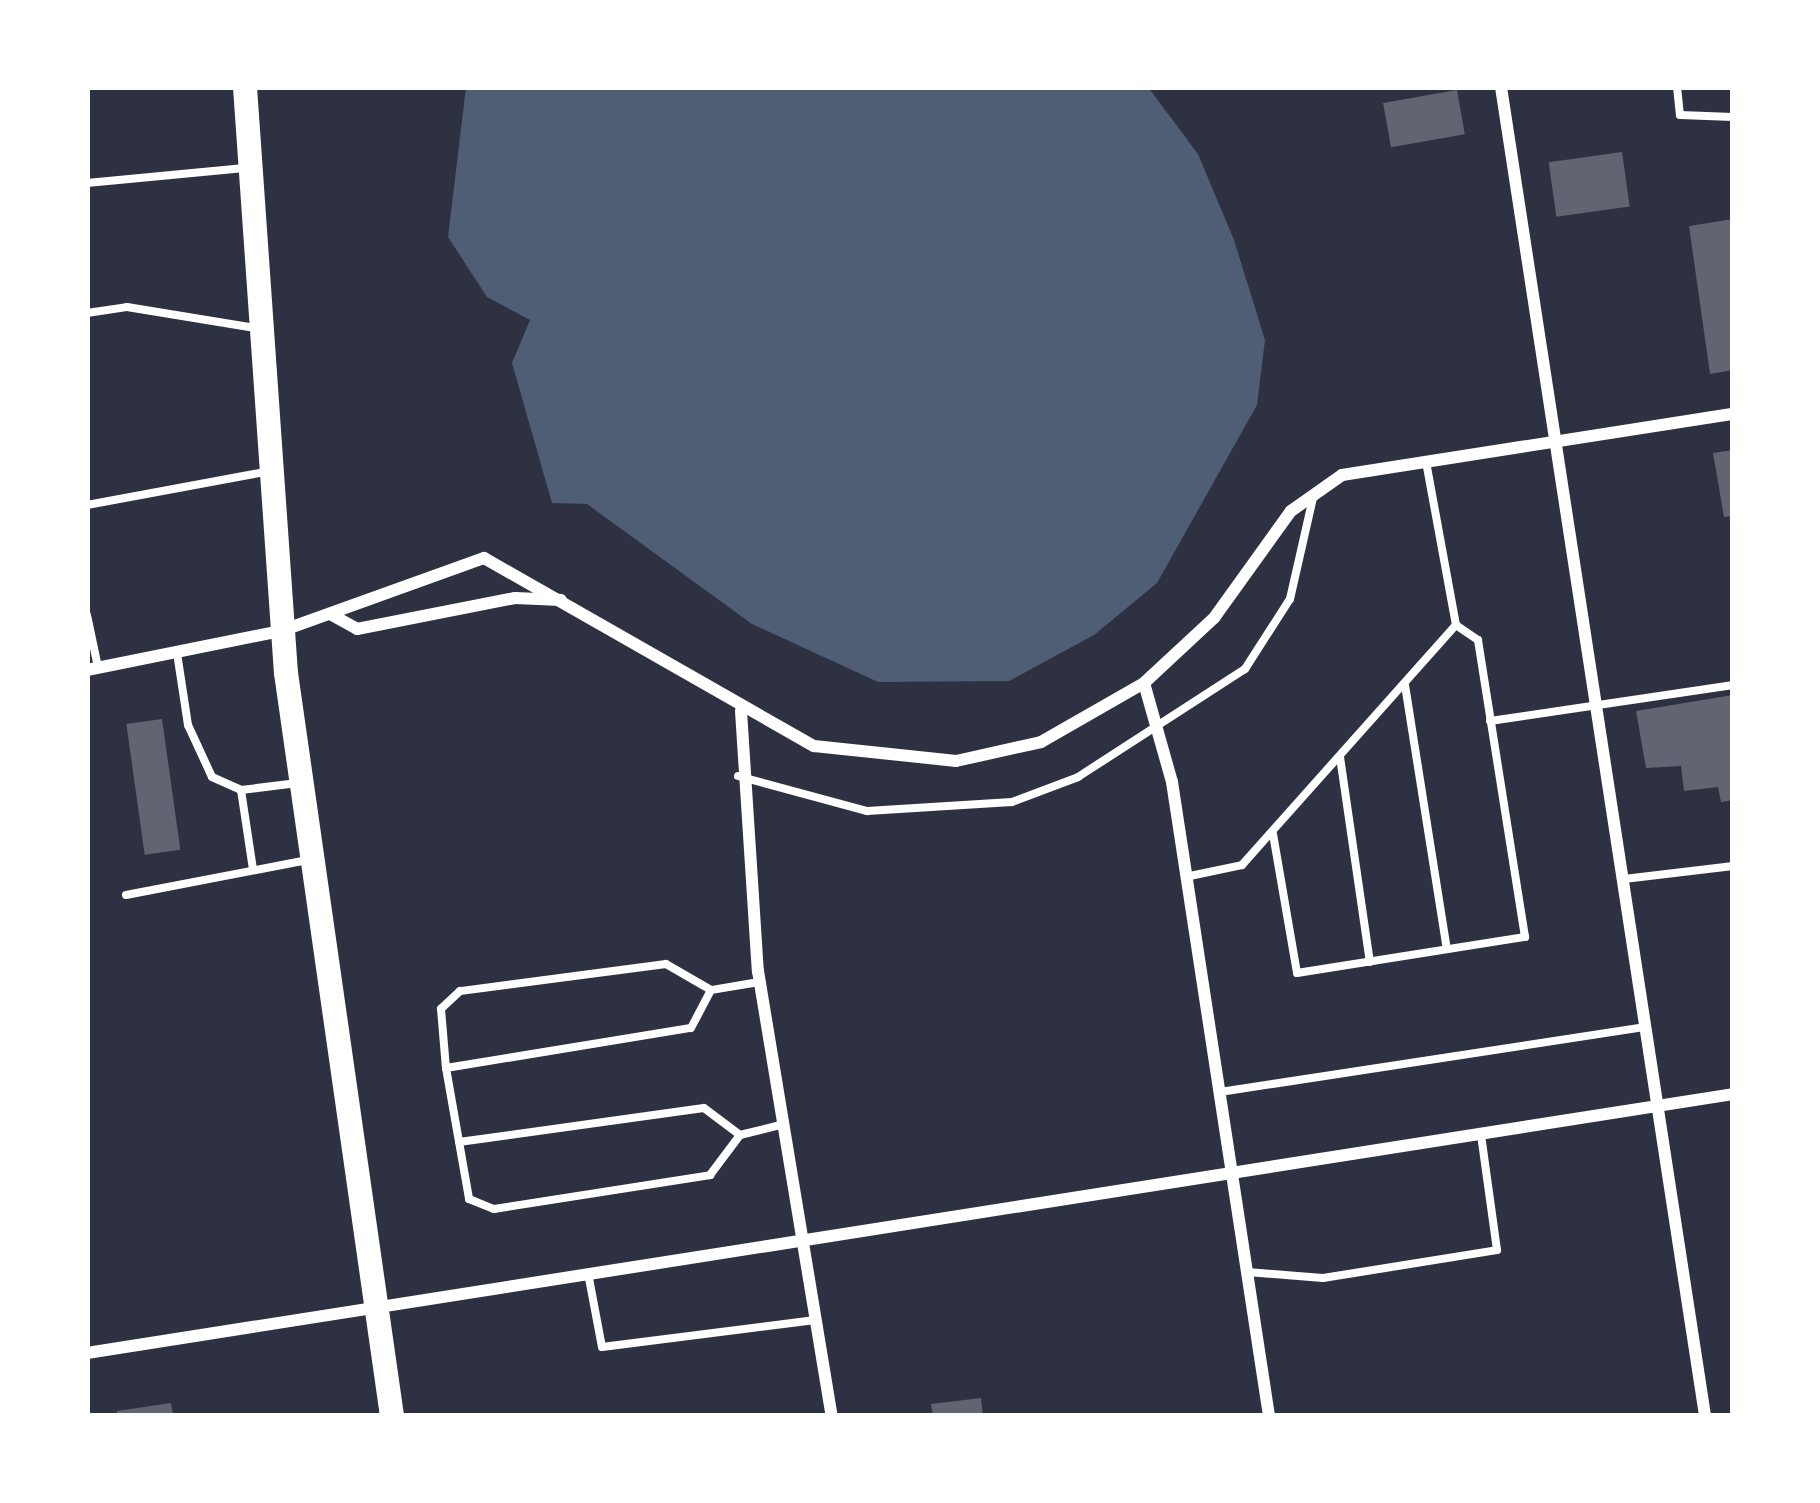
<!DOCTYPE html>
<html>
<head>
<meta charset="utf-8">
<style>
	body { margin:0 }
	#map { position:relative; width:1820px; height:1503px; overflow:hidden; background:#2d3142; font-family:Inter,sans-serif }
	div>[style] { position:absolute }
	[style*='--x'] { left:calc(var(--x)*1px); top:calc(var(--y)*1px); width:calc(var(--w)*1px); rotate:calc(var(--a)*1deg) }
	.water>* { inset:0; background:#4f5d75 }
	.building>* { inset:0; background:#626471; transform-origin:0 0 }
	.service>* { height:8px; margin:-4px; padding:0 4px; transform-origin:4px; border-radius:4px; background:#fff }
	.minor>* { height:12px; margin:-6px; padding:0 6px; transform-origin:6px; border-radius:6px; background:#fff }
	.trunk>* { height:24px; margin:-12px; padding:0 12px; transform-origin:12px; border-radius:12px; background:#fff }
	span { translate:-50% -50%; white-space:nowrap; text-align:center; line-height:1.15; -webkit-text-stroke:9px #fff; paint-order:stroke }
	.frame { position:absolute; inset:0; border:90px solid #fff; pointer-events:none }
</style>
</head>
<body>
<div id="map">
	<div class="water">
		<div style="clip-path:polygon(466px 87px,1148px 87px,1198px 154px,1234px 240px,1265px 340px,1257px 405px,1157px 583px,1094px 635px,1009px 681px,878px 682px,752px 624px,587px 504px,552px 503px,512px 363px,530px 320px,487px 297px,448px 237px)"></div>
	</div>
	<div class="building">
		<div style="left:1457px;top:90px;width:45px;height:75px;rotate:80deg"></div>
		<div style="left:1622px;top:152px;width:55px;height:74px;rotate:82deg"></div>
		<div style="clip-path:polygon(1733px 219px,1733px 370px,1710px 374px,1689px 226px)"></div>
		<div style="clip-path:polygon(1733px 450px,1733px 516px,1724px 517px,1713px 453px)"></div>
		<div style="clip-path:polygon(1733px 695px,1733px 800px,1721px 802px,1718px 787px,1684px 791px,1681px 766px,1646px 768px,1636px 711px)"></div>
		<div style="left:162px;top:719px;width:132px;height:36px;rotate:82deg"></div>
		<div style="clip-path:polygon(981px 1398px,983px 1416px,933px 1416px,931px 1404px)"></div>
		<div style="clip-path:polygon(171px 1403px,173px 1416px,117px 1416px,117px 1411px)"></div>
	</div>
	<div class="service">
		<div style="--x:1677;--y:87;--w:28;--a:84"></div>
		<div style="--x:1680;--y:115;--w:53;--a:2.2"></div>
		<div style="--x:87;--y:183;--w:161;--a:-5.4"></div>
		<div style="--x:87;--y:313;--w:40;--a:-8.5"></div>
		<div style="--x:127;--y:307;--w:130;--a:9.3"></div>
		<div style="--x:87;--y:505;--w:181;--a:-10.5"></div>
		<div style="--x:87;--y:615;--w:53;--a:78.1"></div>
		<div style="--x:177;--y:653;--w:73;--a:81.3"></div>
		<div style="--x:188;--y:725;--w:57;--a:65.2"></div>
		<div style="--x:212;--y:777;--w:32;--a:24"></div>
		<div style="--x:241;--y:790;--w:57;--a:-7"></div>
		<div style="--x:1405;--y:685;--w:267;--a:81"></div>
		<div style="--x:1490;--y:721;--w:246;--a:-8.4"></div>
		<div style="--x:1340;--y:757;--w:207;--a:81.7"></div>
		<div style="--x:738;--y:776;--w:134;--a:15.2"></div>
		<div style="--x:867;--y:811;--w:145;--a:-3.6"></div>
		<div style="--x:1012;--y:802;--w:71;--a:-20.7"></div>
		<div style="--x:1078;--y:777;--w:199;--a:-32.9"></div>
		<div style="--x:1245;--y:669;--w:83;--a:-57.3"></div>
		<div style="--x:1290;--y:599;--w:104;--a:-77.2"></div>
		<div style="--x:241;--y:790;--w:80;--a:81.4"></div>
		<div style="--x:1273;--y:834;--w:141;--a:80.2"></div>
		<div style="--x:1297;--y:973;--w:231;--a:-9"></div>
		<div style="--x:1525;--y:937;--w:301;--a:-99"></div>
		<div style="--x:1478;--y:640;--w:27;--a:-146"></div>
		<div style="--x:1185;--y:877;--w:58;--a:-11.9"></div>
		<div style="--x:1242;--y:865;--w:322;--a:-48.3"></div>
		<div style="--x:1456;--y:625;--w:167;--a:-100.4"></div>
		<div style="--x:1624;--y:879;--w:110;--a:-6.8"></div>
		<div style="--x:126;--y:895;--w:185;--a:-10.9"></div>
		<div style="--x:759;--y:982;--w:49;--a:170.5"></div>
		<div style="--x:711;--y:990;--w:52;--a:-150"></div>
		<div style="--x:666;--y:964;--w:208;--a:172.5"></div>
		<div style="--x:460;--y:991;--w:26;--a:137"></div>
		<div style="--x:441;--y:1009;--w:59;--a:85.2"></div>
		<div style="--x:446;--y:1068;--w:133;--a:80"></div>
		<div style="--x:469;--y:1199;--w:27;--a:22"></div>
		<div style="--x:494;--y:1209;--w:219;--a:-8.9"></div>
		<div style="--x:710;--y:1175;--w:50;--a:-53.1"></div>
		<div style="--x:740;--y:1135;--w:45;--a:-14"></div>
		<div style="--x:446;--y:1068;--w:248;--a:-9.3"></div>
		<div style="--x:691;--y:1028;--w:43;--a:-62.2"></div>
		<div style="--x:1220;--y:1092;--w:429;--a:-8.7"></div>
		<div style="--x:459;--y:1142;--w:247;--a:-7.9"></div>
		<div style="--x:704;--y:1108;--w:45;--a:36.9"></div>
		<div style="--x:1247;--y:1272;--w:76;--a:4.5"></div>
		<div style="--x:1323;--y:1278;--w:176;--a:-9.1"></div>
		<div style="--x:1497;--y:1250;--w:117;--a:-97.9"></div>
		<div style="--x:588;--y:1273;--w:75;--a:79.3"></div>
		<div style="--x:602;--y:1347;--w:215;--a:-7.2"></div>
	</div>
	<div class="minor">
		<div style="--x:1501;--y:87;--w:1345;--a:81.27"></div>
		<div style="--x:332;--y:615;--w:29;--a:29"></div>
		<div style="--x:357;--y:629;--w:161;--a:-11.1"></div>
		<div style="--x:515;--y:598;--w:46;--a:2.5"></div>
		<div style="--x:87;--y:670;--w:198;--a:-11.4"></div>
		<div style="--x:281;--y:631;--w:216;--a:-19.8"></div>
		<div style="--x:484;--y:558;--w:380;--a:29.7"></div>
		<div style="--x:814;--y:746;--w:143;--a:6"></div>
		<div style="--x:956;--y:761;--w:87;--a:-12.6"></div>
		<div style="--x:1041;--y:742;--w:119;--a:-29.8"></div>
		<div style="--x:1144;--y:683;--w:96;--a:-42.9"></div>
		<div style="--x:1214;--y:618;--w:132;--a:-54.3"></div>
		<div style="--x:1291;--y:511;--w:62;--a:-35.2"></div>
		<div style="--x:1342;--y:475;--w:396;--a:-8.9"></div>
		<div style="--x:1144;--y:683;--w:103;--a:74.2"></div>
		<div style="--x:1172;--y:782;--w:641;--a:81.3"></div>
		<div style="--x:741;--y:711;--w:261;--a:86.3"></div>
		<div style="--x:758;--y:971;--w:451;--a:80.6"></div>
		<div style="--x:87;--y:1353;--w:1666;--a:-8.94"></div>
	</div>
	<div class="trunk">
		<div style="--x:245;--y:87;--w:587;--a:86"></div>
		<div style="--x:286;--y:673;--w:751;--a:81.88"></div>
	</div>
	<div class="frame"></div>
</div>
</body>
</html>
